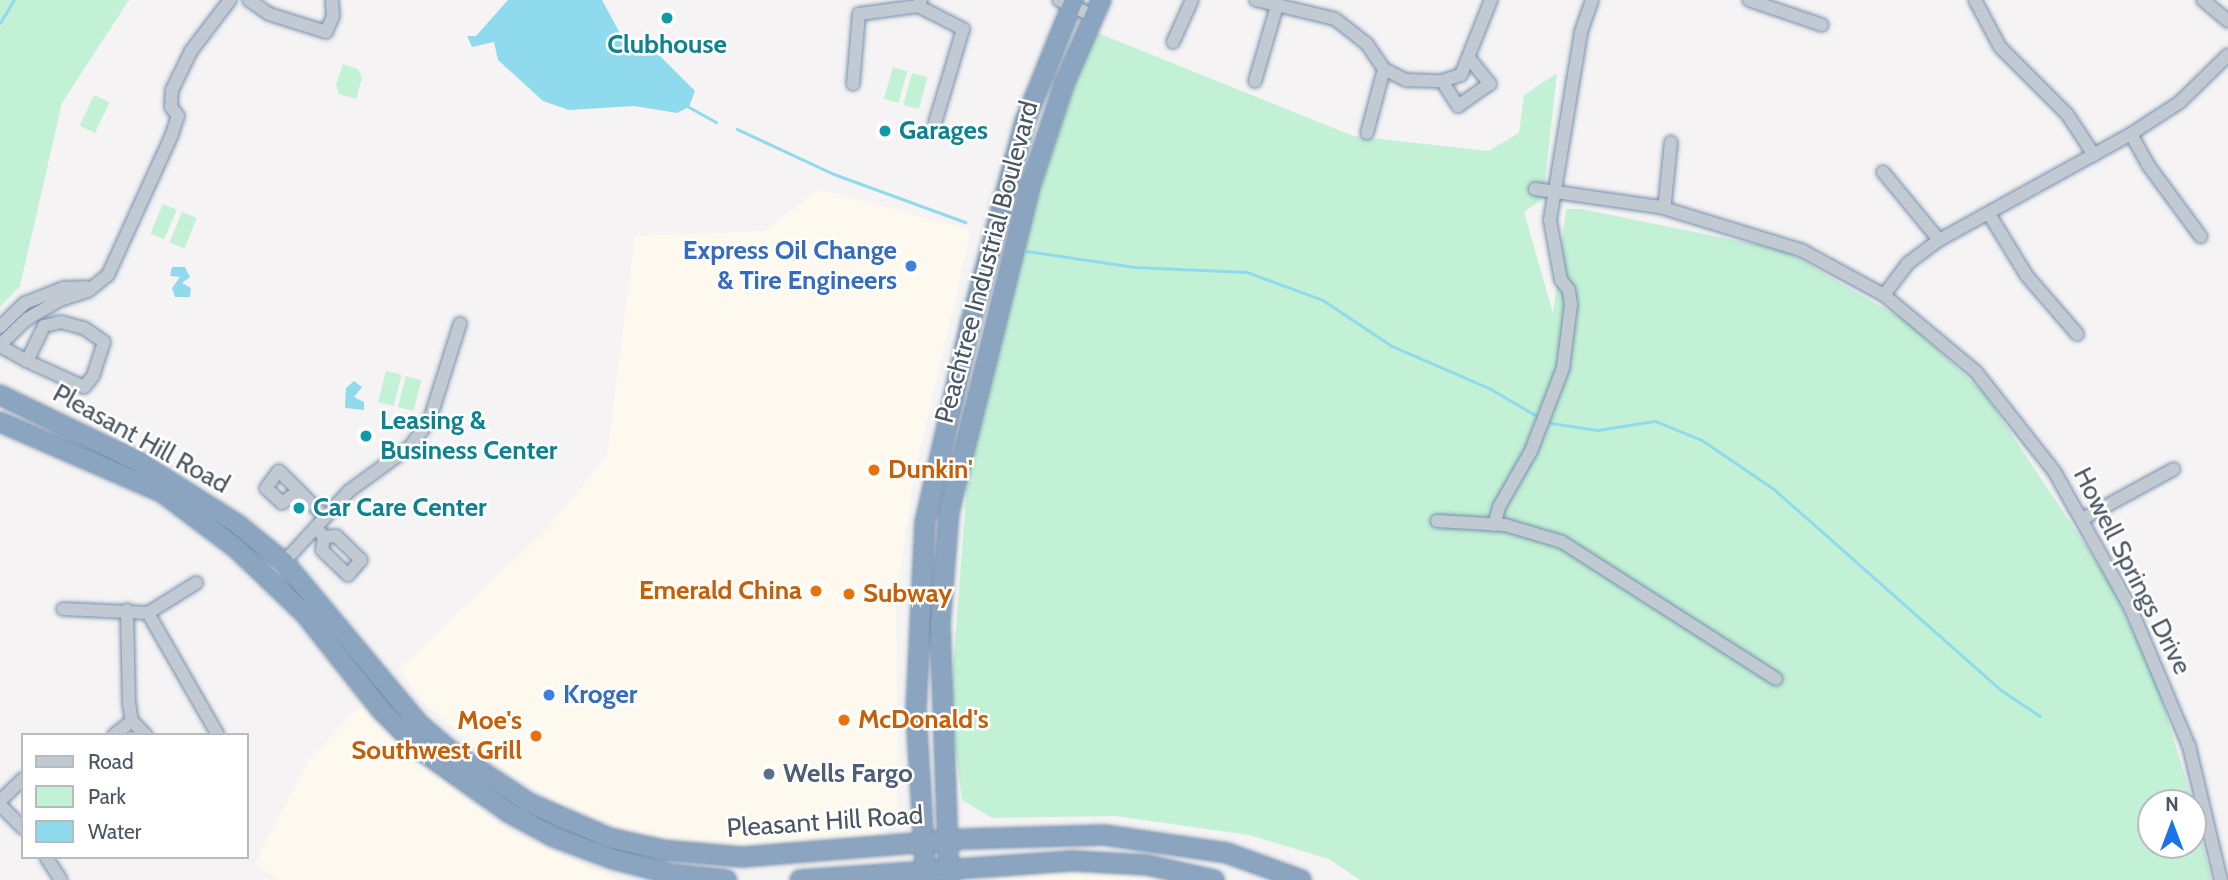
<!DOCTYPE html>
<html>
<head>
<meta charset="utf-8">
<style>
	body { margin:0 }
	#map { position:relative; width:2228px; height:880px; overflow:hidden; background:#f5f3f3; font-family:Cabin,sans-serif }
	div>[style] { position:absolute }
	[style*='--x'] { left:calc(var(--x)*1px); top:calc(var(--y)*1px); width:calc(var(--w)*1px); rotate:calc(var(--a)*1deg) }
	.commercial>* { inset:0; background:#fdf9ef }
	.green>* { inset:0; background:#c3f1d5; transform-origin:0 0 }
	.water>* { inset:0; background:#90daee }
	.stream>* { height:2.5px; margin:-1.25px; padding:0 1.25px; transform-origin:1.25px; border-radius:1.25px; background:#90daee }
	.roads { filter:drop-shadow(0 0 2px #7690ad) drop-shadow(0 0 2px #7690ad) }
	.minor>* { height:12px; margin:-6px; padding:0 6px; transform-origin:6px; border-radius:6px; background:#c1cad2 }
	.highway>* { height:18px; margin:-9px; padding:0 9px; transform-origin:9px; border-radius:9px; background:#8ba5c1 }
	.dots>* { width:19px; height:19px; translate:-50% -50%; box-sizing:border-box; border:4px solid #fff; border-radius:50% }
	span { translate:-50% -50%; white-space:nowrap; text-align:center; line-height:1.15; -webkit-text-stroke:5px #fff; paint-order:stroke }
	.culture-label { font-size:26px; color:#0d838f; font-weight:700 }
	.left { translate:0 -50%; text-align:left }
	.shop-label { font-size:26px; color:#366cbe; font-weight:700 }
	.right { translate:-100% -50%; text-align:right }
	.street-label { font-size:26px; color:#4a5661 }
	.food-label { font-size:26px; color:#c56008; font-weight:700 }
	.service-label { font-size:26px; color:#4e5e75; font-weight:700 }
	.legend { position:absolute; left:21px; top:733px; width:228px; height:126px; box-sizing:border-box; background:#fff; border:2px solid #b7bbc0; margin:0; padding:9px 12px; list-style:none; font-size:21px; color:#4a5661 }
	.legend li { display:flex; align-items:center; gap:14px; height:35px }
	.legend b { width:35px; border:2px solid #b7bbc0 }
	.north { position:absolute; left:2137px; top:789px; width:70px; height:70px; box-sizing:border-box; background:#fff; border:2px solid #b7bbc0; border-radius:50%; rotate:0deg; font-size:19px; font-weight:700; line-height:28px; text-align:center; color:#4a5661 }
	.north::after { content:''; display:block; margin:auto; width:24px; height:32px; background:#1a73e8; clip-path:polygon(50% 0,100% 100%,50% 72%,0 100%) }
</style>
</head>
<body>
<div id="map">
	<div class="commercial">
		<div style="clip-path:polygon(819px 189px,971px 230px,914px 476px,896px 599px,898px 812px,883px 837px,869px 841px,760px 852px,701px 848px,636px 834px,557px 802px,499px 767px,422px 701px,399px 669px,548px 528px,607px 455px,635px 236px,765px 231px)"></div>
		<div style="clip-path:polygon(362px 703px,453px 789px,510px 832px,618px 880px,279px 880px,254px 864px,310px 759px)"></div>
		<div style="clip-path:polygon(1053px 868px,1152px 874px,1174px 880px,993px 880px)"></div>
	</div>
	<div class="green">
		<div style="clip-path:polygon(0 0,129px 0,62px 103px,20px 286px,0 307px)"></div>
		<div style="clip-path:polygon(1098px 33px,1353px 136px,1488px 151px,1519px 133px,1524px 95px,1557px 73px,1543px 199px,1524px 212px,1553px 313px,1566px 209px,1582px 209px,1783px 250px,1908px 322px,1985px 394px,2109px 581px,2155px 678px,2193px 803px,2151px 803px,2151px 845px,2193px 845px,2193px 803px,2211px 880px,1360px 880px,1329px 859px,1249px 835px,1116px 816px,992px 818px,962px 800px,950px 707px,968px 472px,1006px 306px,1041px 184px,1091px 34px)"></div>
		<div style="clip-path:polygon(343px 64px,358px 69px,362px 78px,356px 99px,339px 94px,336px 85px)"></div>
		<div style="left:893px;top:67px;width:15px;height:33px;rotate:16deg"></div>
		<div style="left:912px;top:73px;width:16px;height:33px;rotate:15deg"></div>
		<div style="left:94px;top:95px;width:17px;height:34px;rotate:25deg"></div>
		<div style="left:163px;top:204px;width:15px;height:32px;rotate:23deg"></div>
		<div style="left:182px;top:212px;width:16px;height:33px;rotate:22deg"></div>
		<div style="left:386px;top:371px;width:16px;height:32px;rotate:14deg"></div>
		<div style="left:406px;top:376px;width:16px;height:32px;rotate:15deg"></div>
	</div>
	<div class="water">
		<div style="clip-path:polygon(508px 0,602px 0,623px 39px,660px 56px,695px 91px,689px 107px,677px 113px,634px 106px,569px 110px,543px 101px,498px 60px,494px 42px,472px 47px,467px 36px,476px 36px)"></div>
		<div style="clip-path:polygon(172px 267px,185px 267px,190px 277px,182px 283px,191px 288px,190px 297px,175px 297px,172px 288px,180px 277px,170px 276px)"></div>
		<div style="clip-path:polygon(354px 381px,362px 387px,354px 397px,364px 402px,364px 410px,345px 408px,346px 388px)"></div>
	</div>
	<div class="stream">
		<div style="--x:0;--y:23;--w:27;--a:-59"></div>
		<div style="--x:689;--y:107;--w:31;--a:29"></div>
		<div style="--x:737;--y:129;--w:107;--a:24.9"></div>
		<div style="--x:834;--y:174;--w:140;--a:20.1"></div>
		<div style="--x:1027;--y:251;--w:108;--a:8.5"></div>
		<div style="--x:1134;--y:267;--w:113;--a:2.5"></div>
		<div style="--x:1247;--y:272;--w:81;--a:20.2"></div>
		<div style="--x:1323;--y:300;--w:83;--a:33.7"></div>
		<div style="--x:1392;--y:346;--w:108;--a:23.5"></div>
		<div style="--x:1491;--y:389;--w:53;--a:30.4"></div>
		<div style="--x:1551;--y:423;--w:48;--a:8.5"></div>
		<div style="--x:1598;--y:430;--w:58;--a:-9"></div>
		<div style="--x:1655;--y:421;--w:51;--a:22"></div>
		<div style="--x:1702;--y:440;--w:87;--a:34.2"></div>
		<div style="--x:1774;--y:489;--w:303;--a:41.5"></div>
		<div style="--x:2001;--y:690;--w:47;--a:33.7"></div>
	</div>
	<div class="roads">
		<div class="minor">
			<div style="--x:249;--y:0;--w:24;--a:35"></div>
			<div style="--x:269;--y:14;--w:60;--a:17.5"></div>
			<div style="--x:326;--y:32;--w:17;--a:-66"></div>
			<div style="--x:333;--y:16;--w:16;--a:-94"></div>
			<div style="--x:921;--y:0;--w:7;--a:117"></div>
			<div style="--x:918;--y:6;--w:51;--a:27.1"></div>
			<div style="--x:963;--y:29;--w:98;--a:106.6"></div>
			<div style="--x:1059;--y:0;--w:38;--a:25"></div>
			<div style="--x:1256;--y:0;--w:81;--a:13.5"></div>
			<div style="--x:1335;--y:19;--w:41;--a:38"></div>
			<div style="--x:1367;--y:44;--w:30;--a:56"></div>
			<div style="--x:1384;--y:69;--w:25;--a:27"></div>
			<div style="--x:1406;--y:80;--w:36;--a:2"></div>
			<div style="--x:1442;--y:81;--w:20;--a:-18"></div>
			<div style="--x:1461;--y:75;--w:81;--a:-68.2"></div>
			<div style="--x:1749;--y:0;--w:77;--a:18.9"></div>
			<div style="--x:1975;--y:0;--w:53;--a:62"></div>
			<div style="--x:2000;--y:47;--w:95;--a:45"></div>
			<div style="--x:2067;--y:114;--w:49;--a:56.6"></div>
			<div style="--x:2203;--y:0;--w:33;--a:40"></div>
			<div style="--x:1173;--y:42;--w:46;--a:-65.7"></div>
			<div style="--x:1255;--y:81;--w:78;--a:-73.7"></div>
			<div style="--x:1442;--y:81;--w:30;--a:57"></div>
			<div style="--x:1458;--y:106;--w:39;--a:-35"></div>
			<div style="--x:1490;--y:84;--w:33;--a:-129"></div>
			<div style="--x:853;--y:84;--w:70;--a:-85.1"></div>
			<div style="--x:859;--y:14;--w:60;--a:-7.7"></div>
			<div style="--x:1367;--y:133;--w:66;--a:-75.1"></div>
			<div style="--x:2131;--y:134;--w:35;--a:61"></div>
			<div style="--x:2148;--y:165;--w:89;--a:53.6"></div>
			<div style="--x:1883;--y:172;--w:88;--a:50.5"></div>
			<div style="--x:1535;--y:189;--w:126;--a:8.2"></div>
			<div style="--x:1660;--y:207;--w:147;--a:17"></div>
			<div style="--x:1801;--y:250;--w:94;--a:28.5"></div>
			<div style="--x:1884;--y:295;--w:120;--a:39.9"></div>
			<div style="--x:1976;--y:372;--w:126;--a:51.8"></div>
			<div style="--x:2054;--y:471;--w:158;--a:60.8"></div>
			<div style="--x:2131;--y:609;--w:149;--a:67.1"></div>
			<div style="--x:2189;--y:746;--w:138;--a:76.6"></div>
			<div style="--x:1660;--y:207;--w:7;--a:-45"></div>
			<div style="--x:1665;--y:202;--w:60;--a:-84.3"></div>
			<div style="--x:1989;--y:214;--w:73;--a:58.5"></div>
			<div style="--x:2027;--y:276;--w:77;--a:49.2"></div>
			<div style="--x:1884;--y:295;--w:39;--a:-53"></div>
			<div style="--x:1907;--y:264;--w:40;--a:-37"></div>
			<div style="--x:1939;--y:240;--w:219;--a:-28.9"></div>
			<div style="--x:2131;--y:134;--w:59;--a:-33.1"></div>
			<div style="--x:2180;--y:102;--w:67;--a:-44.4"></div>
			<div style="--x:61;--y:322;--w:24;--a:15"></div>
			<div style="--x:84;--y:328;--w:24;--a:35"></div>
			<div style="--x:104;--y:342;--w:36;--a:108"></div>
			<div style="--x:93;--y:376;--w:14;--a:129"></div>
			<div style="--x:84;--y:387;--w:63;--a:-155.5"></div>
			<div style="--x:27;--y:361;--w:39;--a:-64"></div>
			<div style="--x:44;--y:326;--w:17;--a:-13"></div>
			<div style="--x:0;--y:327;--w:35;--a:-44"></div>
			<div style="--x:25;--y:303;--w:41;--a:-21.5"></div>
			<div style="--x:63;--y:288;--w:24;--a:-2"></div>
			<div style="--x:0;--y:345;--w:37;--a:-44"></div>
			<div style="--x:27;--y:319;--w:38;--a:-30"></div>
			<div style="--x:60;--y:300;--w:29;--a:-18"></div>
			<div style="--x:88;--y:291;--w:26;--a:-39"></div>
			<div style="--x:108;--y:275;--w:152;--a:-65.5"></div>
			<div style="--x:171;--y:137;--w:22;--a:-72"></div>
			<div style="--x:178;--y:116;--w:11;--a:-128"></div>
			<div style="--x:171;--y:107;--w:17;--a:-87"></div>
			<div style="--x:172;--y:90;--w:43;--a:-64"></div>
			<div style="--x:191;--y:51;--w:64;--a:-52.6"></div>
			<div style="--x:0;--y:346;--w:31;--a:29"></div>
			<div style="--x:299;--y:491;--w:21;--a:145"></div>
			<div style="--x:282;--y:503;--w:22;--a:-137"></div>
			<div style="--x:266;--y:488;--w:21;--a:-53"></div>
			<div style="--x:279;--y:471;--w:65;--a:45"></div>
			<div style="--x:2084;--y:518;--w:102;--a:-28.6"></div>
			<div style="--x:1437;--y:521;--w:68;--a:3.4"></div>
			<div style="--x:1505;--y:525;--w:59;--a:16.6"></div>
			<div style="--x:1562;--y:542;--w:254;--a:32.6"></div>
			<div style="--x:1494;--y:525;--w:19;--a:-74"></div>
			<div style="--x:1499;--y:507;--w:64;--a:-60.3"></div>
			<div style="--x:1531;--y:451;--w:89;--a:-68.9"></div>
			<div style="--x:1563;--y:368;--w:64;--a:-82.8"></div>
			<div style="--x:1571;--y:305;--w:15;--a:-98"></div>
			<div style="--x:1569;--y:290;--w:13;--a:-129"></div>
			<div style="--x:1561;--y:280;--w:61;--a:-100.4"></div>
			<div style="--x:1550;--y:220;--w:191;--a:-80.6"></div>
			<div style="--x:1581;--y:32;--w:34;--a:-71"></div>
			<div style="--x:316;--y:528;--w:12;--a:48"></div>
			<div style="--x:324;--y:537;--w:13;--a:99"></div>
			<div style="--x:322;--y:550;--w:36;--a:44"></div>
			<div style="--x:348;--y:575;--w:20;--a:-49"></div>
			<div style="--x:361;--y:560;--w:35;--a:-136"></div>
			<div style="--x:336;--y:536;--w:12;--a:175"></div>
			<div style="--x:284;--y:562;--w:96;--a:-47.5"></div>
			<div style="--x:349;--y:491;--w:77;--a:-36"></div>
			<div style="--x:411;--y:446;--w:33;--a:-55"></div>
			<div style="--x:430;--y:419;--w:100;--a:-72.5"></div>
			<div style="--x:63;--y:609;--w:85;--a:2.7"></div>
			<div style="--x:148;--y:613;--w:141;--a:60.2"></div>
			<div style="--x:127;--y:610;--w:93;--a:88.8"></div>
			<div style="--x:129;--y:703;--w:18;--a:81"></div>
			<div style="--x:132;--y:721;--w:20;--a:45"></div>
			<div style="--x:148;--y:613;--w:57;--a:-32"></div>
			<div style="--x:114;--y:735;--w:23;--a:-38"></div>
			<div style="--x:0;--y:801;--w:32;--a:-44"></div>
			<div style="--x:0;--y:805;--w:33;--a:45"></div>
			<div style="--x:46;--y:857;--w:27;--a:57"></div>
		</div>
		<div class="highway">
			<div style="--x:0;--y:395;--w:154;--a:25.7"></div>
			<div style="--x:139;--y:462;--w:116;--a:32.3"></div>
			<div style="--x:237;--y:524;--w:60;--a:39"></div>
			<div style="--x:284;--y:562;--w:209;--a:50.2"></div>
			<div style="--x:418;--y:723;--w:45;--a:40.5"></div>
			<div style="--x:452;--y:752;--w:92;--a:33.5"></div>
			<div style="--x:529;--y:803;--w:87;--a:23.6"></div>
			<div style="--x:609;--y:838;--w:55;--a:12.5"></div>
			<div style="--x:663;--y:850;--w:79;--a:5.1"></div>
			<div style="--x:742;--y:857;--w:224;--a:-4.6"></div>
			<div style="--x:965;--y:839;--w:139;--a:-1.6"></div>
			<div style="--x:1104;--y:835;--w:124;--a:8.3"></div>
			<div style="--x:1227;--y:853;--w:79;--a:20"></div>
			<div style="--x:0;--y:422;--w:178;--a:23.5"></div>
			<div style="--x:163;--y:493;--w:91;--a:37"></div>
			<div style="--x:236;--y:548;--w:95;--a:43.7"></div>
			<div style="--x:305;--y:614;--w:122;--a:51.6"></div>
			<div style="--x:381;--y:710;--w:58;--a:45"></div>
			<div style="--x:422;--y:751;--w:105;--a:35.3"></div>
			<div style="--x:508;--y:812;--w:52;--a:28.5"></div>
			<div style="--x:554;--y:837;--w:63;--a:20.4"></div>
			<div style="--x:613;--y:859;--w:59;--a:14.7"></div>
			<div style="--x:670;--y:874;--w:57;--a:6"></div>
			<div style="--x:800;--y:880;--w:275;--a:-4"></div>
			<div style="--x:1074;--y:861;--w:73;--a:3.1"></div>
			<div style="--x:1147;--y:865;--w:69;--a:12.6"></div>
			<div style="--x:926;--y:880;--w:169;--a:-93.4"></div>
			<div style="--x:916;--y:711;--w:189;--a:-87.3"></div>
			<div style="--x:925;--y:522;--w:202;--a:-77.1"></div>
			<div style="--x:970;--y:325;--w:211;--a:-74.9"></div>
			<div style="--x:1025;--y:121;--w:131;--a:-68"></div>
			<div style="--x:949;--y:880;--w:256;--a:-92"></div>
			<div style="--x:940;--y:624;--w:112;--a:-85.4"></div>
			<div style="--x:949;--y:512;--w:335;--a:-76"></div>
			<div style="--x:1030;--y:187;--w:111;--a:-71.6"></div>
			<div style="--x:1065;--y:82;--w:90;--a:-66.3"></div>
		</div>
	</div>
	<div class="dots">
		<div style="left:667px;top:18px;background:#0f9aa8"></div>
		<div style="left:885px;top:131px;background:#0f9aa8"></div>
		<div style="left:911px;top:266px;background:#3f7fe0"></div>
		<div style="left:366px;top:436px;background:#0f9aa8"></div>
		<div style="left:874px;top:470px;background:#e8710a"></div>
		<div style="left:299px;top:508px;background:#0f9aa8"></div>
		<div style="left:816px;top:591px;background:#e8710a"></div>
		<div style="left:849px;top:594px;background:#e8710a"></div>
		<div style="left:549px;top:695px;background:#3f7fe0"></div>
		<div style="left:844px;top:720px;background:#e8710a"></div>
		<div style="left:536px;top:736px;background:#e8710a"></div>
		<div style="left:769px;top:774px;background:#5c6f8a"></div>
	</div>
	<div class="culture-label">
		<span style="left:667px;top:45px">Clubhouse</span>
		<span class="left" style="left:899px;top:131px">Garages</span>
		<span class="left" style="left:380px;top:436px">Leasing &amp;<br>Business Center</span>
		<span class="left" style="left:313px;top:508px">Car Care Center</span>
	</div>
	<div class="shop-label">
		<span class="right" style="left:897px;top:266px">Express Oil Change<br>&amp; Tire Engineers</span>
		<span class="left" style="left:563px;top:695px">Kroger</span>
	</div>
	<div class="street-label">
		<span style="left:987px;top:262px;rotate:-75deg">Peachtree Industrial Boulevard</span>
		<span style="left:141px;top:439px;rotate:29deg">Pleasant Hill Road</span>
		<span style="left:2132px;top:571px;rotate:63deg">Howell Springs Drive</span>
		<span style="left:825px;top:822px;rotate:-4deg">Pleasant Hill Road</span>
	</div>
	<div class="food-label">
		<span class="left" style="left:888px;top:470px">Dunkin'</span>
		<span class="right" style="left:802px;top:591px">Emerald China</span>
		<span class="left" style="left:863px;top:594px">Subway</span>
		<span class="left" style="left:858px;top:720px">McDonald's</span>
		<span class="right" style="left:522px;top:736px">Moe's<br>Southwest Grill</span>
	</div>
	<div class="service-label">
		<span class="left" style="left:783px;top:774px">Wells Fargo</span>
	</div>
	<ul class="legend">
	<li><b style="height:9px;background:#c1cad2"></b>Road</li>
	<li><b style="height:19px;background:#c3f1d5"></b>Park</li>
	<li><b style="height:19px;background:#90daee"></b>Water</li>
	</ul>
	<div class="north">N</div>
</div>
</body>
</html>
